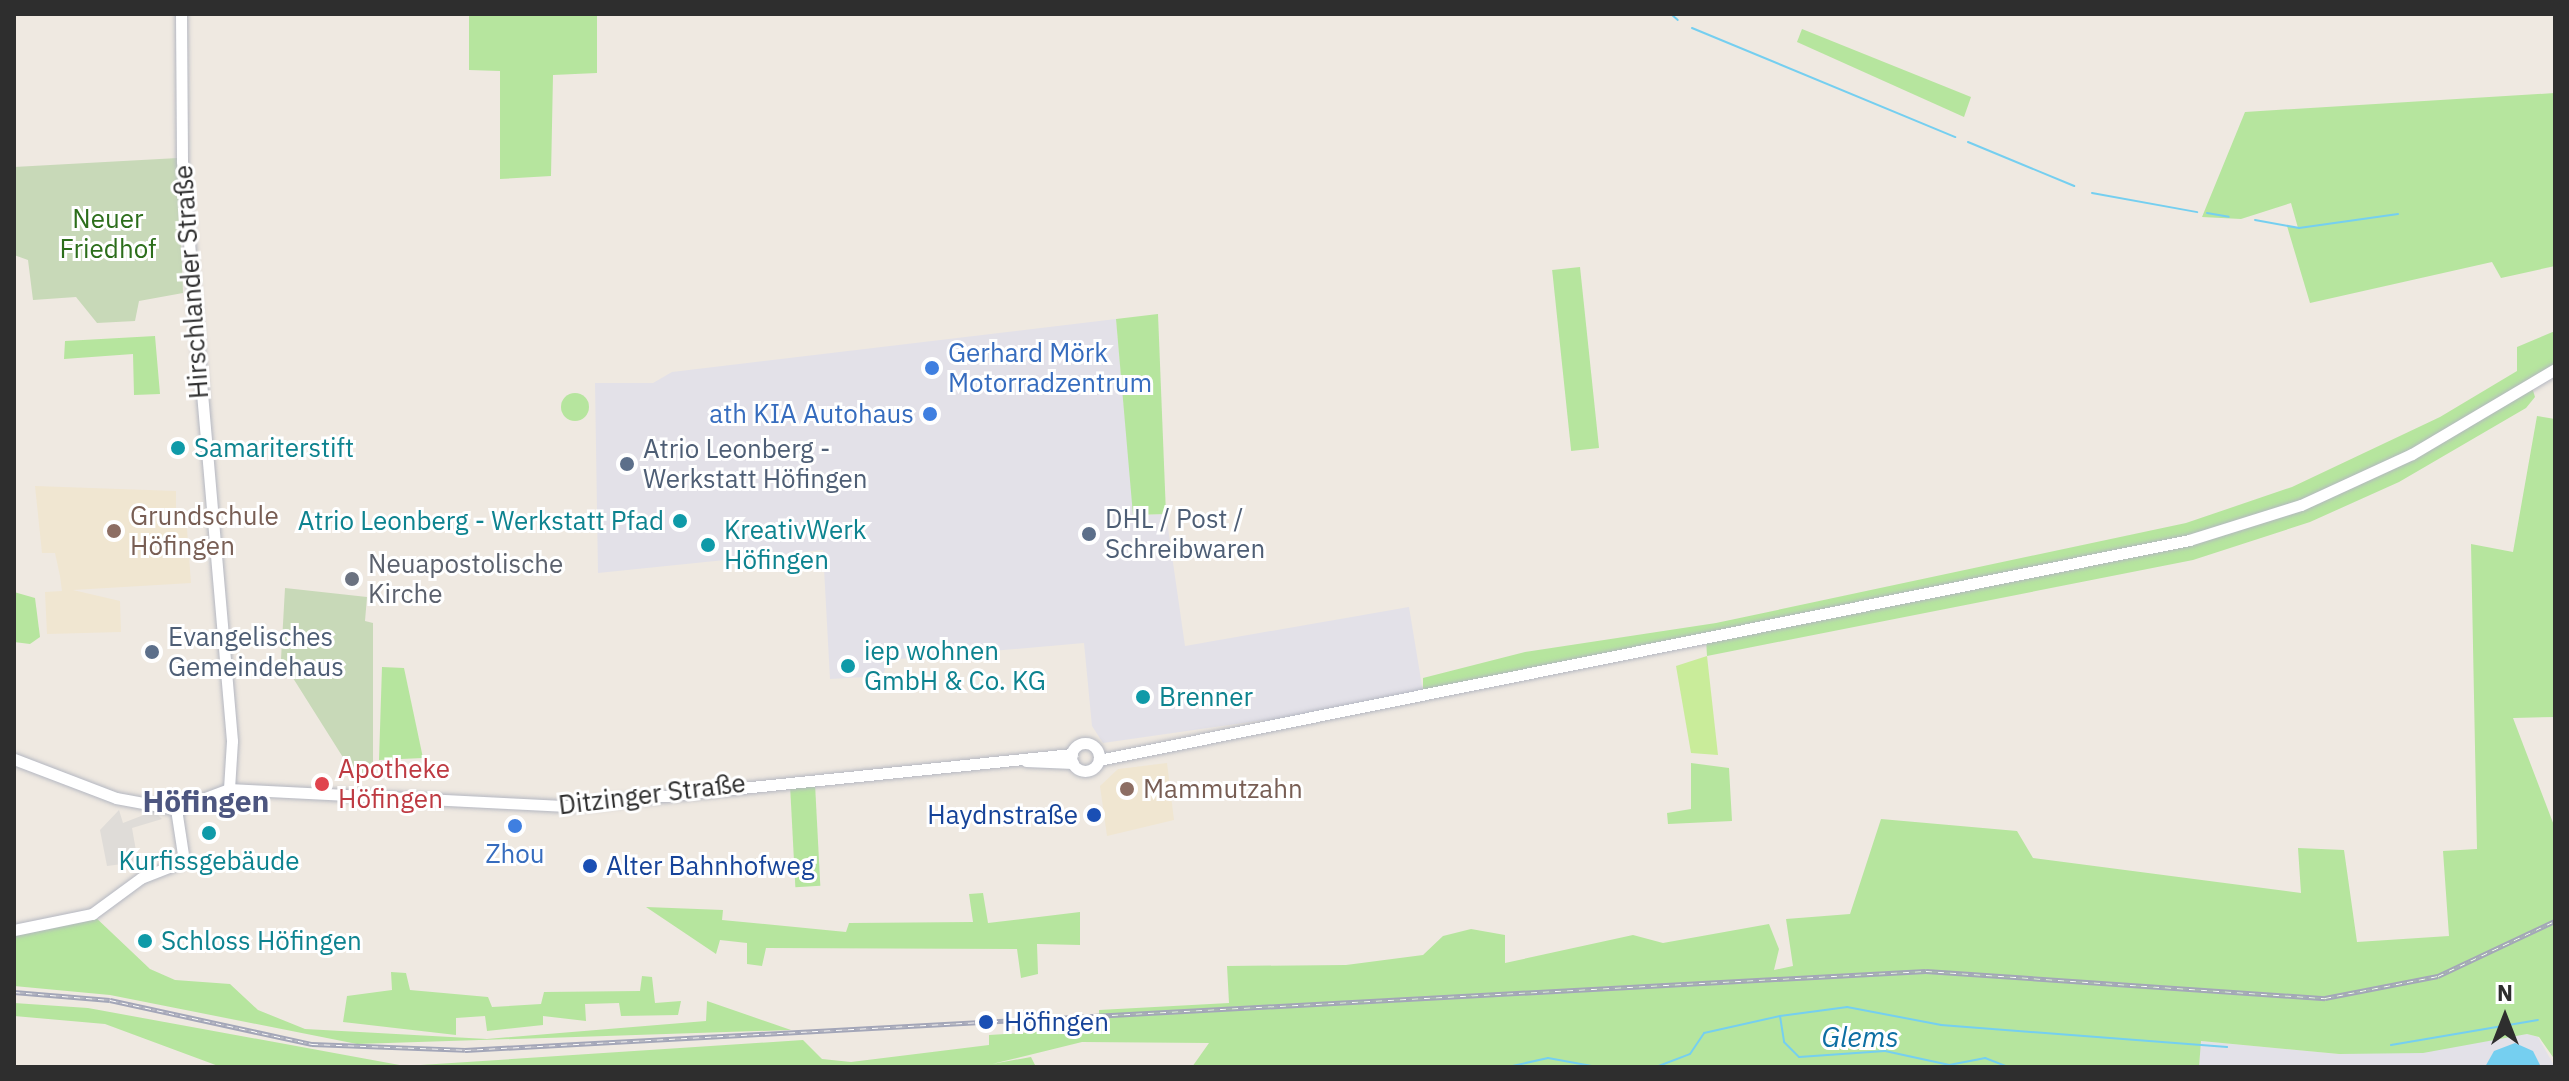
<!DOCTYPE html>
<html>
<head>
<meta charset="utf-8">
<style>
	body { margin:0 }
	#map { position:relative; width:2569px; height:1081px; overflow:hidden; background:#efe9e1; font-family:"IBM Plex Sans",sans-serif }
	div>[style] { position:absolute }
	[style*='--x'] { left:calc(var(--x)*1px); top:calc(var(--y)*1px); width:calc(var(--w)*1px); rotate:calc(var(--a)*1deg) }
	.industrial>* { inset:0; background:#e3e1e8 }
	.education>* { inset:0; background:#f0e6d1 }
	.green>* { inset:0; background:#b6e59e; transform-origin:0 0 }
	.round { border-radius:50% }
	.cemetery>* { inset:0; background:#c8d9b8 }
	.pitch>* { inset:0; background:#c9ec9a }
	.plaza>* { inset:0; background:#dfdcd8 }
	.water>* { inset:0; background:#75cff0 }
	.stream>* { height:2px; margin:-1px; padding:0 1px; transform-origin:1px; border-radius:1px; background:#75cff0 }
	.roads { filter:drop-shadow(0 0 2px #b4b7c1) drop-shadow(0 0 2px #b4b7c1) }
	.secondary>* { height:11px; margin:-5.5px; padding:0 5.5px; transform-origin:5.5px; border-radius:5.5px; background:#fff }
	.secondary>.ring { margin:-5.5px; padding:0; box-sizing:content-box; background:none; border:11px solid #fff; border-radius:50% }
	.rail>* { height:5px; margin-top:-2.5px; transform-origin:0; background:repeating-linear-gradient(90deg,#fff 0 6px,#a3a6b8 0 12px); box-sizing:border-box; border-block:2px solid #a3a6b8 }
	.dots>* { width:22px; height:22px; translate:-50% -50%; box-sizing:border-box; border:4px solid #fff; border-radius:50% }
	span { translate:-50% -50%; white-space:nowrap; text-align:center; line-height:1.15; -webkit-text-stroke:6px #fff; paint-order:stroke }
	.park-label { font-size:26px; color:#2c6e1b }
	.street-label { font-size:26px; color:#2e2e2e }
	.shop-label { font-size:26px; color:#366cbe }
	.left { translate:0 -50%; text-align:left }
	.right { translate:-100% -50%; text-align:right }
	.culture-label { font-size:26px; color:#0d838f }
	.service-label { font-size:26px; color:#4e5e75 }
	.education-label { font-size:26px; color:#785e54 }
	.worship-label { font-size:26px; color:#5b616d }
	.health-label { font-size:26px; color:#be3a42 }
	.transit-label { font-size:26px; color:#164399 }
	.water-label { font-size:28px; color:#0d6fa3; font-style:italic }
	.quarter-label { font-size:30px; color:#4d5680; font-weight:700 }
	.frame { position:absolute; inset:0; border:16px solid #2e2e2e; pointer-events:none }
	.north { position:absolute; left:2465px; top:977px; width:80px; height:80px; -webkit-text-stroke:6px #fff; paint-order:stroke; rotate:0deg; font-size:22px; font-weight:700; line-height:32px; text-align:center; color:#2e2e2e }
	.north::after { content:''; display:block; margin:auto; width:28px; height:36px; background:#2e2e2e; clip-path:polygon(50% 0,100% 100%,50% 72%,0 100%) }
</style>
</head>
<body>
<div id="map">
	<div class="industrial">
		<div style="clip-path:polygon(1116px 319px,1134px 515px,1166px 514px,1185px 646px,1409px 607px,1423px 692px,1266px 726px,1264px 720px,1103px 743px,1092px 726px,1084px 643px,888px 660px,883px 676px,830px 679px,823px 550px,598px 573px,595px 383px,653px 383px,672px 372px)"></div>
		<div style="clip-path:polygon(2527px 1034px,2538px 1037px,2555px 1067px,2199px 1067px,2200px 1041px,2339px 1054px)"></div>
	</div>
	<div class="education">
		<div style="clip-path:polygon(35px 486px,176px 491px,176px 515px,186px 515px,191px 583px,73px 590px,120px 601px,121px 632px,47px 634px,45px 592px,62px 591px,60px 576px,55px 553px,42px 553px)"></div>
		<div style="clip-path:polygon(1167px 763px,1174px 820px,1107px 836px,1100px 786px,1118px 769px)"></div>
	</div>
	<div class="green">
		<div style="clip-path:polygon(469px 14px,597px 14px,597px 73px,553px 75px,551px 176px,500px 179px,500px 71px,469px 70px)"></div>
		<div style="clip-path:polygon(1802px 29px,1971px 97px,1964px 117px,1797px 42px)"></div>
		<div style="clip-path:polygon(2555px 93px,2555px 266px,2501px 278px,2492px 262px,2310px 303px,2287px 226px,2298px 228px,2291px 203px,2241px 219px,2202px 217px,2245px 112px)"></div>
		<div style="left:1580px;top:267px;width:182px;height:28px;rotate:84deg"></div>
		<div style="clip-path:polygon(1158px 314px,1166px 514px,1133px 515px,1116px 319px)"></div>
		<div style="clip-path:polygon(2555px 331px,2555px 369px,2531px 384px,2535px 397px,2526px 408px,2399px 482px,2310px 522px,2193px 560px,1707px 656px,1706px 639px,1423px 692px,1423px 678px,1525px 652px,1716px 623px,2186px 523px,2292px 487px,2440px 417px,2517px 371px,2517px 347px)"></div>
		<div style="clip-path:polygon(155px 336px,160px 394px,134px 395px,133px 354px,64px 359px,65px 341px)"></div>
		<div class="round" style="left:561px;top:393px;width:28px;height:28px"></div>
		<div style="clip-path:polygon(2537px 416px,2555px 419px,2555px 717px,2513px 718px,2555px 828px,2555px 1060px,2539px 1037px,2527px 1034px,2423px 1053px,2339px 1054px,2201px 1041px,2199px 1067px,1192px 1067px,1209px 1043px,1082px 1042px,992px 1064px,1031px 1057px,1036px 1067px,221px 1067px,105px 1024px,14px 1016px,14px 1003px,88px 1008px,405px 1066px,803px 1040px,822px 1059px,851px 1062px,989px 1045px,989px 1035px,1099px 1028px,1099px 1010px,1229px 1003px,1227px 966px,1346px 965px,1423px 955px,1443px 936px,1471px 929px,1505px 935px,1505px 963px,1633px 935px,1663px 943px,1769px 924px,1779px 949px,1774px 970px,1793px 966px,1786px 919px,1850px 914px,1881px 819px,2017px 831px,2033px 858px,2301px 893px,2298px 848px,2344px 850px,2357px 942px,2449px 936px,2443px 851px,2477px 849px,2471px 544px,2513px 552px)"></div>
		<div style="clip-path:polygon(14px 592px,35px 598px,40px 637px,30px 644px,14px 642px)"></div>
		<div style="clip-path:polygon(382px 667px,404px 668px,423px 758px,379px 760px)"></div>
		<div style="clip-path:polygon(1691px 763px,1729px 768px,1732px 821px,1668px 824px,1667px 813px,1691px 809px)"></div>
		<div style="left:815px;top:784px;width:102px;height:25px;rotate:87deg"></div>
		<div style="clip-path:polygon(983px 893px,988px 923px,1080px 912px,1080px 945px,1037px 944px,1038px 974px,1021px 978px,1017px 949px,766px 948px,762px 966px,747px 964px,747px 943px,720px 940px,716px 954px,646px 907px,723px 910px,722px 920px,846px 932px,849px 923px,973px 922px,969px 894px)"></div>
		<div style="clip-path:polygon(92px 914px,150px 969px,175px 980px,230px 984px,258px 1010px,305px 1029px,487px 1039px,706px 1021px,707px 1001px,791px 1030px,357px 1044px,110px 995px,14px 986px,14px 930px)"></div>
		<div style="clip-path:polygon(391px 972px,406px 973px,410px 990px,488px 997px,492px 1007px,541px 1004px,544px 992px,640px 991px,642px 976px,652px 977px,655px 1003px,681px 1001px,678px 1015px,621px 1016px,619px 1003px,585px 1004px,586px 1021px,543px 1016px,543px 1025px,487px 1031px,485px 1016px,456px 1018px,456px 1035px,343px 1022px,347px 996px,392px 990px)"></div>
	</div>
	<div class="cemetery">
		<div style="clip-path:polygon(178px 158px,183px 293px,139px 301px,135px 321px,97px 323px,76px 297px,33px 300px,28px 260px,14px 255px,14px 167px)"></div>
		<div style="clip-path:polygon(285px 588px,367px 597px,365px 621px,373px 623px,373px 777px,356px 778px,281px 659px)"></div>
	</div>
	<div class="pitch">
		<div style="clip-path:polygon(1707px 656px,1718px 755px,1691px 753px,1676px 666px)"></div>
	</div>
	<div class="plaza">
		<div style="clip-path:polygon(119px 810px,123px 823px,154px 811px,162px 819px,132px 828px,138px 862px,107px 866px,100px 830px)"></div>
	</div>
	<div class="water">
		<div style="clip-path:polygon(2515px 1043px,2533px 1051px,2541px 1067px,2485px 1067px,2494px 1051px)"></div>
	</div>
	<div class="stream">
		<div style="--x:1671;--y:14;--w:9;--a:41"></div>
		<div style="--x:1692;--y:28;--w:285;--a:22.5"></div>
		<div style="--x:1968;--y:142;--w:115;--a:22.5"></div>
		<div style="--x:2092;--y:193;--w:107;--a:10.3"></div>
		<div style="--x:2207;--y:213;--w:22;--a:10"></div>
		<div style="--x:2255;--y:220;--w:45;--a:10.3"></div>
		<div style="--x:2299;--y:228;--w:100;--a:-8"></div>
		<div style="--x:1780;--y:1016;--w:68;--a:-7.7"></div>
		<div style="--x:1847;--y:1007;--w:96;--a:10.8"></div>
		<div style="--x:1941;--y:1025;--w:287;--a:4.4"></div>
		<div style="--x:2391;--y:1045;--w:149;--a:-9.7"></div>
		<div style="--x:1508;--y:1067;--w:41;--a:-12.7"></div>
		<div style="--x:1548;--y:1058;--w:50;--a:10.4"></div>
		<div style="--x:1656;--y:1067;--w:36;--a:-21"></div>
		<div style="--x:1690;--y:1054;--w:25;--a:-56"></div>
		<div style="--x:1704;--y:1033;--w:78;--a:-12.6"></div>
		<div style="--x:1780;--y:1016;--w:26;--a:81"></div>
		<div style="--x:1784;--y:1042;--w:21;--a:45"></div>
		<div style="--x:1799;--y:1057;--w:86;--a:-4"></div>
		<div style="--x:1885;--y:1051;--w:66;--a:12.3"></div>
		<div style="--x:1949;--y:1065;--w:37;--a:-11"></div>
		<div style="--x:1985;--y:1058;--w:26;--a:21"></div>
	</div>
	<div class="roads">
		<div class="secondary">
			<div style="--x:181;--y:14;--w:147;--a:89.6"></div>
			<div style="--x:182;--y:161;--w:582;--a:85.07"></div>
			<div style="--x:232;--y:741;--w:48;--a:93.6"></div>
			<div class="ring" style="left:1071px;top:743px;width:17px;height:17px"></div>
			<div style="--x:14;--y:759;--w:109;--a:20.9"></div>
			<div style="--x:116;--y:798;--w:61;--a:10.4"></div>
			<div style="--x:1099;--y:760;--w:1112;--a:-11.41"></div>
			<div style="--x:2189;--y:540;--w:117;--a:-17.4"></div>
			<div style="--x:2301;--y:505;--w:122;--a:-24.7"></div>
			<div style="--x:2412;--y:454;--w:166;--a:-30.7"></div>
			<div style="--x:1026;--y:761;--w:47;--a:2.4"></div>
			<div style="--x:176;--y:809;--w:57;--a:-20.7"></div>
			<div style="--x:229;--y:789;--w:338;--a:2.9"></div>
			<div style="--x:567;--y:806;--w:508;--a:-5.88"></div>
			<div style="--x:14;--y:930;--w:80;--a:-11.6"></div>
			<div style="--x:92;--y:914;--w:61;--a:-36.3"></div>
			<div style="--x:141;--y:878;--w:46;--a:-21.6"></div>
			<div style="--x:184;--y:861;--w:53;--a:-98.7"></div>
		</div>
	</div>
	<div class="rail">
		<div style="--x:14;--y:992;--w:96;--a:4.8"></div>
		<div style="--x:110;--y:1000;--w:207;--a:12.3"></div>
		<div style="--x:312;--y:1044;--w:153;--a:2.2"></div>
		<div style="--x:465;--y:1050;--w:1463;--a:-3.1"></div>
		<div style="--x:1926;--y:971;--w:400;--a:3.9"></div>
		<div style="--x:2325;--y:998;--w:115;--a:-11"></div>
		<div style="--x:2438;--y:976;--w:129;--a:-25.2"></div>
	</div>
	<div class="dots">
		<div style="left:932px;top:368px;background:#3f7fe0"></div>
		<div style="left:930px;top:414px;background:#3f7fe0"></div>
		<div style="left:178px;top:448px;background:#0f9aa8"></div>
		<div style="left:627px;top:464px;background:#5c6f8a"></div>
		<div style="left:680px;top:521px;background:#0f9aa8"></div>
		<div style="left:114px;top:531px;background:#8d6e63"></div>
		<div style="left:1089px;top:534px;background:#5c6f8a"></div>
		<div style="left:708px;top:545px;background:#0f9aa8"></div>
		<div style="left:352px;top:579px;background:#6b7280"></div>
		<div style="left:152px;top:652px;background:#5c6f8a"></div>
		<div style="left:848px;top:666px;background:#0f9aa8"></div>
		<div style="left:1143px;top:697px;background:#0f9aa8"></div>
		<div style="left:322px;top:784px;background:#e0444e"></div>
		<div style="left:1127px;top:789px;background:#8d6e63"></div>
		<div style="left:1094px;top:815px;background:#1a4fb4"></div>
		<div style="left:515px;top:826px;background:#3f7fe0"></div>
		<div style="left:209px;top:833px;background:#0f9aa8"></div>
		<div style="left:590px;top:866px;background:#1a4fb4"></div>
		<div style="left:145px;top:941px;background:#0f9aa8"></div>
		<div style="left:986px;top:1022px;background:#1a4fb4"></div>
	</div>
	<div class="park-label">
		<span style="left:108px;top:234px">Neuer<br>Friedhof</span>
	</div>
	<div class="street-label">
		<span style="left:191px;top:282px;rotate:-94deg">Hirschlander Straße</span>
		<span style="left:652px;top:794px;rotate:-7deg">Ditzinger Straße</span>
	</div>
	<div class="shop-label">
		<span class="left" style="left:948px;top:368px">Gerhard Mörk<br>Motorradzentrum</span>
		<span class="right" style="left:914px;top:414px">ath KIA Autohaus</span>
		<span style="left:515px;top:854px">Zhou</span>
	</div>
	<div class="culture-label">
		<span class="left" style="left:194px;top:448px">Samariterstift</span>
		<span class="right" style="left:664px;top:521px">Atrio Leonberg - Werkstatt Pfad</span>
		<span class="left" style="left:724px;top:545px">KreativWerk<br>Höfingen</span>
		<span class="left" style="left:864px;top:666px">iep wohnen<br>GmbH &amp; Co. KG</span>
		<span class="left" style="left:1159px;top:697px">Brenner</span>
		<span style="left:209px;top:861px">Kurfissgebäude</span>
		<span class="left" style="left:161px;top:941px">Schloss Höfingen</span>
	</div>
	<div class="service-label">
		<span class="left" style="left:643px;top:464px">Atrio Leonberg -<br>Werkstatt Höfingen</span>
		<span class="left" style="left:1105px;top:534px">DHL / Post /<br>Schreibwaren</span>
		<span class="left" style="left:168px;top:652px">Evangelisches<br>Gemeindehaus</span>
	</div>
	<div class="education-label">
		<span class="left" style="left:130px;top:531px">Grundschule<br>Höfingen</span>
		<span class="left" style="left:1143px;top:789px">Mammutzahn</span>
	</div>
	<div class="worship-label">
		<span class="left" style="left:368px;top:579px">Neuapostolische<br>Kirche</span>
	</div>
	<div class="health-label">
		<span class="left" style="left:338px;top:784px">Apotheke<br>Höfingen</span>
	</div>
	<div class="transit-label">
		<span class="right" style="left:1078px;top:815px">Haydnstraße</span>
		<span class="left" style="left:606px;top:866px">Alter Bahnhofweg</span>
		<span class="left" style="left:1004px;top:1022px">Höfingen</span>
	</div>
	<div class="water-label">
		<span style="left:1860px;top:1037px">Glems</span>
	</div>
	<div class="quarter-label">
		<span style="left:206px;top:801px">Höfingen</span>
	</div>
	<div class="frame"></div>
	<div class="north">N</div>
</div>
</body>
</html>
